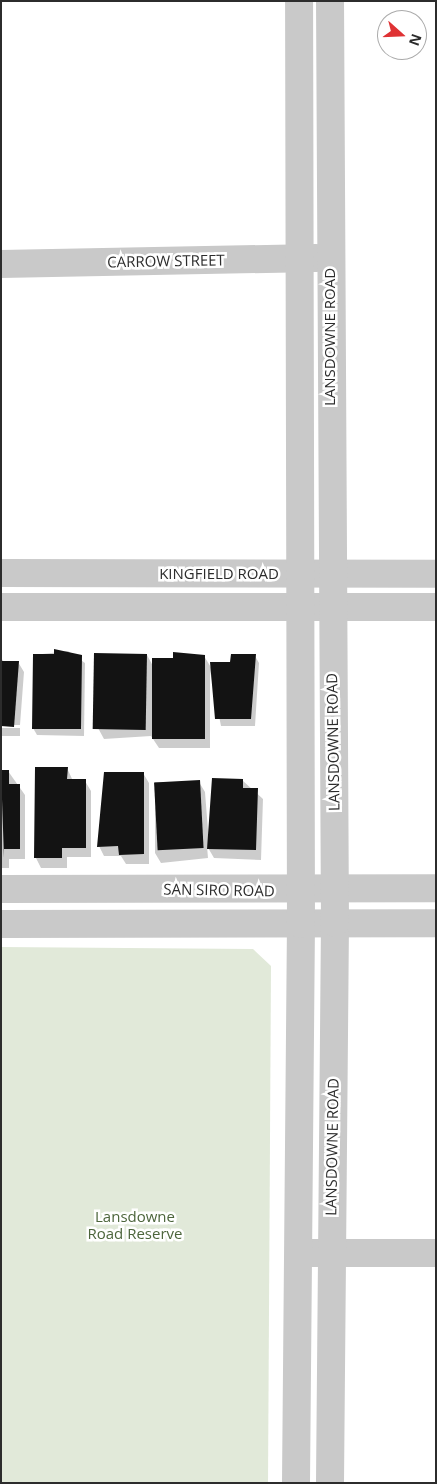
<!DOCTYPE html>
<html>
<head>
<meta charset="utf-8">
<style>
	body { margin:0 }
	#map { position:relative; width:437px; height:1484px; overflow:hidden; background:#fff; font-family:"Open Sans",sans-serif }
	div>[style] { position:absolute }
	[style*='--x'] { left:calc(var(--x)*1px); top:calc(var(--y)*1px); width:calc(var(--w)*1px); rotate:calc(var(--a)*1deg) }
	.green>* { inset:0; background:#e1e9d9 }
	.shadow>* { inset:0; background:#0003; transform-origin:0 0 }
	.building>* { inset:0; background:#131313; transform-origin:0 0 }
	.minor>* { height:28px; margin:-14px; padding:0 14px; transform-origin:14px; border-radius:14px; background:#c9c9c9 }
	span { translate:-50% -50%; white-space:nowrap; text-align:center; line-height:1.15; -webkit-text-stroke:5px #fff; paint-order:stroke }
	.street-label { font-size:15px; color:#2c2c2c }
	.park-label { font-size:15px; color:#4c653b }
	.frame { position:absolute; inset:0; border:2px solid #2c2c2c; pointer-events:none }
	.north { position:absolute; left:377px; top:10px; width:50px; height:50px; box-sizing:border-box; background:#fff; border:1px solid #ababab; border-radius:50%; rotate:110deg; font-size:14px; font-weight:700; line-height:20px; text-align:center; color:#2c2c2c }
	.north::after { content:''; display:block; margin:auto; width:18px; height:22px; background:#df3234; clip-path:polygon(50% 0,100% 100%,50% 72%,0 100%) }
</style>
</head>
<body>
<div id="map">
	<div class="green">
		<div style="clip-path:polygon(1px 947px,253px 949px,271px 966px,268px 1483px,1px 1483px)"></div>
	</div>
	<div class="shadow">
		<div style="clip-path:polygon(68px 651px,85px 663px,84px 736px,37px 735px,33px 728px,34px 655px)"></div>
		<div style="clip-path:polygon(147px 655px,153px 666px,204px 656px,212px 669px,255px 656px,259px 663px,255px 726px,221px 726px,210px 671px,210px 748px,159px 748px,151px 736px,104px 739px,98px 728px)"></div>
		<div style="clip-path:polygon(1px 658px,4px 662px,18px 662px,24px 672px,20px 725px,1px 725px)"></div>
		<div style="left:1px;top:728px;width:19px;height:8px"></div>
		<div style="clip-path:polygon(67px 768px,73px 781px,85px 781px,91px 791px,91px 857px,67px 857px,67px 868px,41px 868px,36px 858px)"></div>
		<div style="clip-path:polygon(1px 771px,8px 771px,25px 795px,25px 859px,9px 859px,9px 868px,1px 868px)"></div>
		<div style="clip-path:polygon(143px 773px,149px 783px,149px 864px,126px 864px,121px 856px,104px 856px,99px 846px,99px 824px,104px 824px)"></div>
		<div style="clip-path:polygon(242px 780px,263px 799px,261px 860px,214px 858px,207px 846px,208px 858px,161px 863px,155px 853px,155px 782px,199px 782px,205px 792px,209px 843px)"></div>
	</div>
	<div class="building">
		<div style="clip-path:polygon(54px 649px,82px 655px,81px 729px,32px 729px,33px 654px,54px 654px)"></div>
		<div style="clip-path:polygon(173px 652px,205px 655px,205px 739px,152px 739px,152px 658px,173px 658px)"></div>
		<div style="left:94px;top:653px;width:53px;height:76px;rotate:1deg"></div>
		<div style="clip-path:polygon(231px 654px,256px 654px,251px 719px,215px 719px,210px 662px,230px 662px)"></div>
		<div style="clip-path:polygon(1px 661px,19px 661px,14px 727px,1px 726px)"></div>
		<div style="clip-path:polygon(35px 767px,68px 767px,67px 779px,86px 779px,86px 848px,62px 848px,62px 858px,34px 858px)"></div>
		<div style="clip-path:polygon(1px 770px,9px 770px,9px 784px,20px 784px,20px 849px,4px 849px,4px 858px)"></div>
		<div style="clip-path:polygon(104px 772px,144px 772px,144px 854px,119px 855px,118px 846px,97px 847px)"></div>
		<div style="clip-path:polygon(212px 778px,243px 779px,243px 788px,258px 788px,256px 850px,207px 849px)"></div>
		<div style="left:200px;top:780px;width:68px;height:46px;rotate:87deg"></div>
	</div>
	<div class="minor">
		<div style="--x:1;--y:264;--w:315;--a:-1.1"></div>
		<div style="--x:1;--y:573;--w:435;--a:0.1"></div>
		<div style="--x:1;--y:607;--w:435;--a:0"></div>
		<div style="--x:1;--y:889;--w:435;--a:-0.1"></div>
		<div style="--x:1;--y:924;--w:435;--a:-0.1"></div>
		<div style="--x:312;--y:1253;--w:124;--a:0"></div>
		<div style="--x:296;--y:1483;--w:559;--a:-89.49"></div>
		<div style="--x:301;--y:924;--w:923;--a:-90.12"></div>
		<div style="--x:330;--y:1483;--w:560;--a:-89.49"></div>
		<div style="--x:335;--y:923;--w:922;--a:-90.31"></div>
	</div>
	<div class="street-label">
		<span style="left:166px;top:261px;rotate:-1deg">CARROW STREET</span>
		<span style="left:330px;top:337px;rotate:-90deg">LANSDOWNE ROAD</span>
		<span style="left:219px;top:574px">KINGFIELD ROAD</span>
		<span style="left:333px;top:742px;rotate:-91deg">LANSDOWNE ROAD</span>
		<span style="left:219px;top:890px;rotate:1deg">SAN SIRO ROAD</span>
		<span style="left:332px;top:1147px;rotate:-89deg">LANSDOWNE ROAD</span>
	</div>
	<div class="park-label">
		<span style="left:135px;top:1225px">Lansdowne<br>Road Reserve</span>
	</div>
	<div class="frame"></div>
	<div class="north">N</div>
</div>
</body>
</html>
